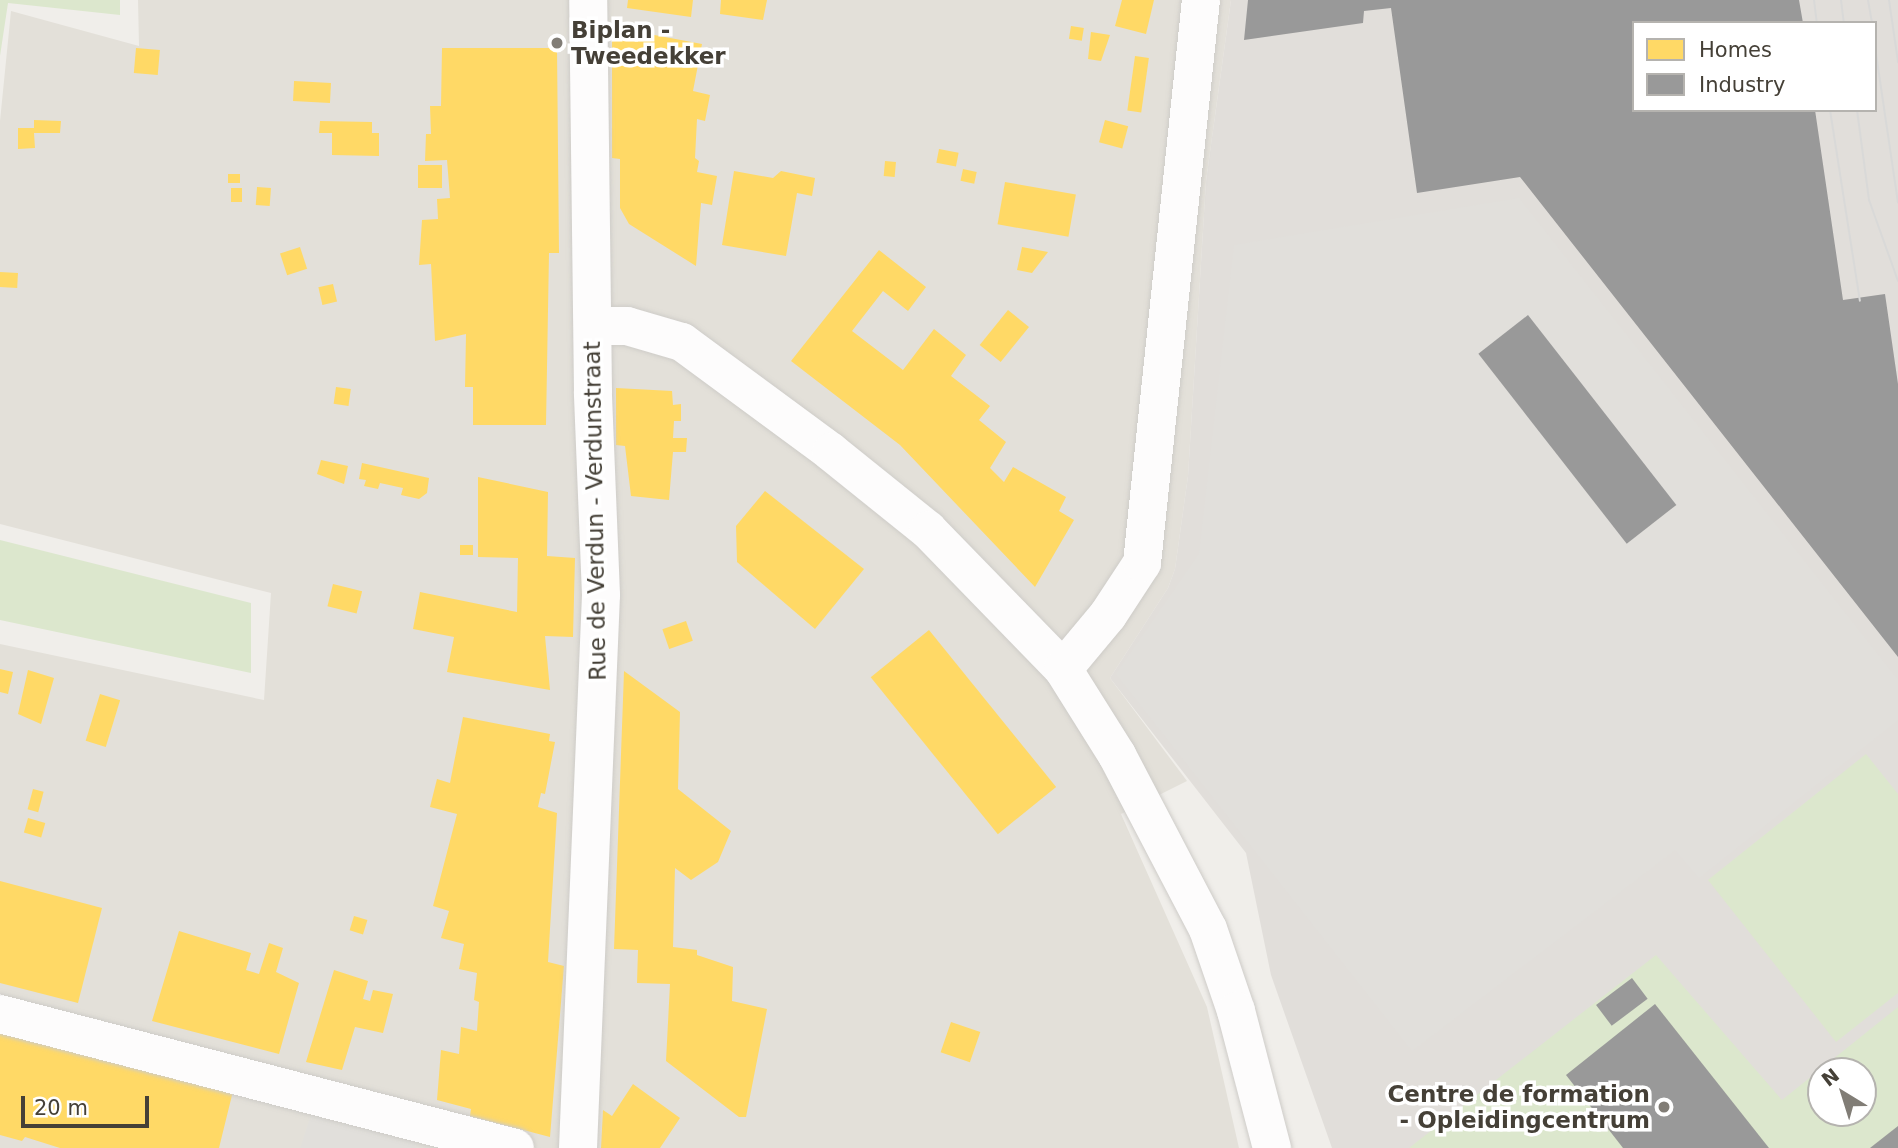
<!DOCTYPE html>
<html>
<head>
<meta charset="utf-8">
<style>
	body { margin:0 }
	#map { position:relative; width:1898px; height:1148px; overflow:hidden; background:#f0eeea; font-family:"DejaVu Sans",sans-serif }
	div>[style] { position:absolute }
	[style*='--x'] { left:calc(var(--x)*1px); top:calc(var(--y)*1px); width:calc(var(--w)*1px); rotate:calc(var(--a)*1deg) }
	.residential>* { inset:0; background:#e3e0d9 }
	.industrial>* { inset:0; background:#e1deda }
	.green>* { inset:0; background:#dce7cd }
	.parking>* { inset:0; background:#e1dfdb }
	.homes>* { inset:0; background:#ffd966; transform-origin:0 0 }
	.industry>* { inset:0; background:#999; transform-origin:0 0 }
	.roads { filter:drop-shadow(0 0 2px #ceccc8) drop-shadow(0 0 2px #ceccc8) }
	.minor>* { height:38px; margin:-19px; padding:0 19px; transform-origin:19px; border-radius:19px; background:#fdfcfc }
	.tram>* { height:2px; margin:-1px; padding:0 1px; transform-origin:1px; border-radius:1px; background:#d9d9d8 }
	.dots>* { width:19px; height:19px; translate:-50% -50%; box-sizing:border-box; border:4px solid #fff; border-radius:50% }
	span { translate:-50% -50%; white-space:nowrap; text-align:center; line-height:1.15; -webkit-text-stroke:7px #fff; paint-order:stroke }
	.poi-label { font-size:23px; color:#454037; font-weight:700 }
	.left { translate:0 -50%; text-align:left }
	.right { translate:-100% -50%; text-align:right }
	.street-label { font-size:23px; color:#454037 }
	.legend { position:absolute; left:1632px; top:21px; width:245px; height:91px; box-sizing:border-box; background:#fff; border:2px solid #b5b3af; margin:0; padding:9px 12px; list-style:none; font-size:21px; color:#454037 }
	.legend li { display:flex; align-items:center; gap:14px; height:35px }
	.legend b { width:35px; border:2px solid #b5b3af }
	.north { position:absolute; left:1807px; top:1057px; width:70px; height:70px; box-sizing:border-box; background:#fff; border:2px solid #b5b3af; border-radius:50%; rotate:322deg; font-size:19px; font-weight:700; line-height:28px; text-align:center; color:#454037 }
	.north::after { content:''; display:block; margin:auto; width:24px; height:32px; background:#817d76; clip-path:polygon(50% 0,100% 100%,50% 72%,0 100%) }
	.scale { position:absolute; left:21px; top:1096px; width:128px; height:32px; box-sizing:border-box; border:4px solid #454037; border-top:0; padding-left:9px; font-size:21px; line-height:24px; white-space:nowrap; color:#454037; -webkit-text-stroke:5px #fff; paint-order:stroke }
</style>
</head>
<body>
<div id="map">
	<div class="residential">
		<div style="clip-path:polygon(138px 0,1231px 0,1206px 181px,1188px 476px,1175px 569px,1168px 588px,1110px 678px,1187px 781px,1121px 814px,1207px 1007px,1239px 1148px,0 1148px,0 644px,264px 700px,271px 593px,0 524px,0 121px,11px 11px,139px 46px)"></div>
	</div>
	<div class="industrial">
		<div style="clip-path:polygon(evenodd,1231px 0,1898px 0,1898px 1148px,1332px 1148px,1271px 975px,1246px 853px,1110px 678px,1168px 588px,1175px 569px,1188px 476px,1206px 181px,1231px 0,1634px 23px,1875px 23px,1875px 110px,1634px 110px,1634px 23px,1231px 0,1821px 1071px,1863px 1071px,1863px 1113px,1821px 1113px,1821px 1071px)"></div>
	</div>
	<div class="green">
		<div style="clip-path:polygon(0 0,120px 0,120px 15px,8px 3px,0 56px)"></div>
		<div style="clip-path:polygon(0 540px,251px 603px,251px 673px,0 620px)"></div>
		<div style="clip-path:polygon(1866px 754px,1898px 794px,1898px 993px,1836px 1042px,1708px 880px)"></div>
		<div style="clip-path:polygon(evenodd,1656px 955px,1782px 1100px,1898px 1007px,1898px 1148px,1409px 1148px,1656px 955px,1821px 1071px,1863px 1071px,1863px 1113px,1821px 1113px,1821px 1071px)"></div>
	</div>
	<div class="parking">
		<div style="clip-path:polygon(1519px 198px,1898px 680px,1898px 720px,1699px 878px,1675px 850px,1412px 1051px,1116px 674px,1199px 554px,1234px 245px)"></div>
		<div style="clip-path:polygon(314px 1106px,419px 1140px,416px 1148px,300px 1148px)"></div>
	</div>
	<div class="homes">
		<div style="clip-path:polygon(628px 0,693px 0,691px 17px,627px 8px)"></div>
		<div style="clip-path:polygon(721px 0,767px 0,763px 20px,720px 14px)"></div>
		<div style="clip-path:polygon(1122px 0,1154px 0,1146px 34px,1115px 26px)"></div>
		<div style="left:1071px;top:26px;width:13px;height:13px;rotate:9deg"></div>
		<div style="clip-path:polygon(612px 27px,702px 44px,693px 91px,710px 95px,705px 121px,697px 119px,695px 158px,699px 161px,697px 172px,717px 176px,712px 205px,701px 203px,696px 266px,629px 224px,620px 208px,620px 159px,612px 158px)"></div>
		<div style="clip-path:polygon(1091px 32px,1110px 35px,1101px 61px,1088px 59px)"></div>
		<div style="left:136px;top:48px;width:24px;height:25px;rotate:5deg"></div>
		<div style="clip-path:polygon(442px 48px,557px 48px,559px 253px,549px 253px,546px 425px,473px 425px,473px 387px,465px 387px,466px 334px,435px 341px,431px 264px,419px 265px,422px 220px,438px 219px,437px 199px,450px 198px,447px 160px,425px 161px,426px 134px,431px 134px,430px 106px,441px 106px)"></div>
		<div style="left:1135px;top:56px;width:14px;height:55px;rotate:8deg"></div>
		<div style="left:331px;top:83px;width:20px;height:37px;rotate:93deg"></div>
		<div style="clip-path:polygon(34px 120px,61px 121px,60px 133px,34px 133px,35px 148px,18px 149px,18px 128px,34px 128px)"></div>
		<div style="left:1105px;top:120px;width:24px;height:23px;rotate:15deg"></div>
		<div style="clip-path:polygon(320px 121px,372px 122px,372px 133px,379px 133px,379px 156px,332px 155px,332px 133px,319px 133px)"></div>
		<div style="left:939px;top:149px;width:20px;height:14px;rotate:11deg"></div>
		<div style="left:885px;top:161px;width:11px;height:15px;rotate:5deg"></div>
		<div style="left:418px;top:165px;width:24px;height:23px"></div>
		<div style="left:963px;top:169px;width:14px;height:12px;rotate:12deg"></div>
		<div style="clip-path:polygon(734px 171px,773px 178px,781px 171px,815px 178px,812px 196px,797px 193px,786px 256px,722px 245px)"></div>
		<div style="left:228px;top:174px;width:12px;height:9px"></div>
		<div style="left:1005px;top:182px;width:72px;height:43px;rotate:10deg"></div>
		<div style="left:257px;top:187px;width:14px;height:18px;rotate:4deg"></div>
		<div style="left:231px;top:188px;width:11px;height:14px"></div>
		<div style="left:300px;top:247px;width:23px;height:21px;rotate:72deg"></div>
		<div style="clip-path:polygon(1022px 247px,1048px 252px,1032px 273px,1017px 270px)"></div>
		<div style="clip-path:polygon(879px 250px,926px 287px,908px 311px,883px 291px,852px 331px,903px 370px,934px 329px,966px 355px,951px 376px,990px 406px,979px 420px,1006px 442px,990px 468px,1004px 482px,1013px 467px,1066px 497px,1059px 511px,1074px 520px,1035px 587px,900px 445px,791px 361px)"></div>
		<div style="left:0;top:272px;width:18px;height:15px;rotate:3deg"></div>
		<div style="left:333px;top:284px;width:18px;height:15px;rotate:77deg"></div>
		<div style="left:1008px;top:310px;width:27px;height:45px;rotate:39deg"></div>
		<div style="left:336px;top:387px;width:15px;height:17px;rotate:8deg"></div>
		<div style="clip-path:polygon(616px 388px,672px 391px,673px 405px,681px 404px,681px 421px,674px 421px,673px 438px,687px 438px,686px 452px,673px 452px,669px 500px,631px 496px,625px 446px,616px 445px)"></div>
		<div style="clip-path:polygon(321px 460px,348px 466px,344px 484px,317px 474px)"></div>
		<div style="clip-path:polygon(362px 463px,429px 478px,427px 493px,419px 499px,401px 495px,403px 488px,380px 483px,378px 489px,364px 486px,366px 480px,359px 479px)"></div>
		<div style="clip-path:polygon(478px 477px,548px 492px,547px 556px,575px 558px,573px 637px,545px 636px,550px 690px,447px 672px,454px 637px,413px 629px,420px 592px,517px 612px,518px 558px,478px 557px)"></div>
		<div style="clip-path:polygon(765px 491px,864px 569px,815px 629px,737px 562px,736px 526px)"></div>
		<div style="left:460px;top:545px;width:13px;height:10px"></div>
		<div style="left:333px;top:584px;width:30px;height:23px;rotate:14deg"></div>
		<div style="left:686px;top:621px;width:21px;height:25px;rotate:71deg"></div>
		<div style="left:929px;top:630px;width:202px;height:75px;rotate:51deg"></div>
		<div style="clip-path:polygon(0 669px,13px 672px,8px 694px,0 692px)"></div>
		<div style="clip-path:polygon(28px 670px,54px 678px,41px 724px,18px 714px)"></div>
		<div style="clip-path:polygon(624px 671px,680px 712px,678px 789px,731px 831px,718px 862px,691px 880px,675px 868px,673px 947px,697px 950px,697px 955px,733px 967px,732px 1001px,767px 1009px,746px 1117px,739px 1117px,666px 1061px,670px 984px,637px 983px,638px 950px,614px 949px)"></div>
		<div style="left:100px;top:694px;width:21px;height:49px;rotate:17deg"></div>
		<div style="clip-path:polygon(463px 717px,550px 734px,549px 741px,555px 742px,545px 794px,541px 793px,538px 807px,557px 813px,548px 962px,564px 966px,550px 1137px,470px 1116px,471px 1109px,437px 1100px,441px 1050px,459px 1054px,461px 1027px,477px 1031px,479px 1002px,474px 1000px,477px 973px,459px 969px,464px 944px,441px 938px,449px 911px,433px 906px,457px 814px,430px 807px,437px 779px,450px 783px)"></div>
		<div style="left:33px;top:789px;width:11px;height:21px;rotate:15deg"></div>
		<div style="left:28px;top:818px;width:18px;height:15px;rotate:16deg"></div>
		<div style="clip-path:polygon(0 881px,102px 908px,78px 1003px,0 983px)"></div>
		<div style="left:354px;top:916px;width:14px;height:15px;rotate:17deg"></div>
		<div style="clip-path:polygon(179px 931px,251px 953px,246px 970px,259px 974px,269px 943px,283px 948px,276px 972px,299px 983px,279px 1054px,152px 1021px)"></div>
		<div style="clip-path:polygon(334px 970px,368px 981px,363px 999px,370px 1001px,373px 990px,393px 994px,383px 1033px,355px 1027px,342px 1070px,306px 1062px)"></div>
		<div style="left:951px;top:1022px;width:31px;height:32px;rotate:19deg"></div>
		<div style="clip-path:polygon(0 1028px,234px 1087px,219px 1148px,60px 1148px,25px 1137px,22px 1141px,0 1135px)"></div>
		<div style="clip-path:polygon(633px 1084px,680px 1118px,660px 1148px,601px 1148px,603px 1110px,612px 1116px)"></div>
	</div>
	<div class="industry">
		<div style="clip-path:polygon(1248px 0,1799px 0,1803px 23px,1634px 23px,1634px 110px,1815px 110px,1843px 300px,1885px 294px,1898px 384px,1898px 657px,1520px 177px,1417px 193px,1391px 8px,1364px 11px,1363px 23px,1244px 40px)"></div>
		<div style="left:1528px;top:315px;width:241px;height:63px;rotate:52deg"></div>
		<div style="left:1632px;top:978px;width:26px;height:45px;rotate:53deg"></div>
		<div style="clip-path:polygon(1655px 1004px,1769px 1148px,1623px 1148px,1566px 1075px)"></div>
		<div style="clip-path:polygon(1898px 1126px,1898px 1148px,1870px 1148px)"></div>
	</div>
	<div class="roads">
		<div class="minor">
			<div style="--x:593;--y:326;--w:34;--a:0"></div>
			<div style="--x:627;--y:326;--w:57;--a:16.2"></div>
			<div style="--x:682;--y:342;--w:185;--a:36.4"></div>
			<div style="--x:831;--y:452;--w:124;--a:38.8"></div>
			<div style="--x:928;--y:530;--w:194;--a:45.8"></div>
			<div style="--x:1063;--y:669;--w:102;--a:57.9"></div>
			<div style="--x:1117;--y:755;--w:196;--a:62.4"></div>
			<div style="--x:1208;--y:929;--w:87;--a:71.1"></div>
			<div style="--x:1236;--y:1011;--w:142;--a:75.3"></div>
			<div style="--x:1063;--y:669;--w:70;--a:-50.2"></div>
			<div style="--x:1108;--y:615;--w:62;--a:-56.8"></div>
			<div style="--x:1142;--y:563;--w:566;--a:-84.02"></div>
			<div style="--x:0;--y:1014;--w:532;--a:14.58"></div>
			<div style="--x:578;--y:1148;--w:553;--a:-87.62"></div>
			<div style="--x:601;--y:595;--w:203;--a:-92.3"></div>
			<div style="--x:593;--y:392;--w:392;--a:-90.7"></div>
		</div>
	</div>
	<div class="tram">
		<div style="--x:1814;--y:0;--w:23;--a:83"></div>
		<div style="--x:1841;--y:0;--w:23;--a:83"></div>
		<div style="--x:1868;--y:0;--w:23;--a:80"></div>
		<div style="--x:1889;--y:0;--w:63;--a:81.7"></div>
		<div style="--x:1875;--y:47;--w:157;--a:81.6"></div>
		<div style="--x:1830;--y:110;--w:193;--a:81.1"></div>
		<div style="--x:1857;--y:110;--w:91;--a:82.4"></div>
		<div style="--x:1869;--y:200;--w:86;--a:70.3"></div>
	</div>
	<div class="dots">
		<div style="left:557px;top:43px;background:#817d76"></div>
		<div style="left:1664px;top:1107px;background:#817d76"></div>
	</div>
	<div class="poi-label">
		<span class="left" style="left:571px;top:43px">Biplan -<br>Tweedekker</span>
		<span class="right" style="left:1650px;top:1107px">Centre de formation<br>- Opleidingcentrum</span>
	</div>
	<div class="street-label">
		<span style="left:595px;top:511px;rotate:-91deg">Rue de Verdun - Verdunstraat</span>
	</div>
	<ul class="legend">
	<li><b style="height:19px;background:#ffd966"></b>Homes</li>
	<li><b style="height:19px;background:#999"></b>Industry</li>
	</ul>
	<div class="north">N</div>
	<div class="scale">20 m</div>
</div>
</body>
</html>
